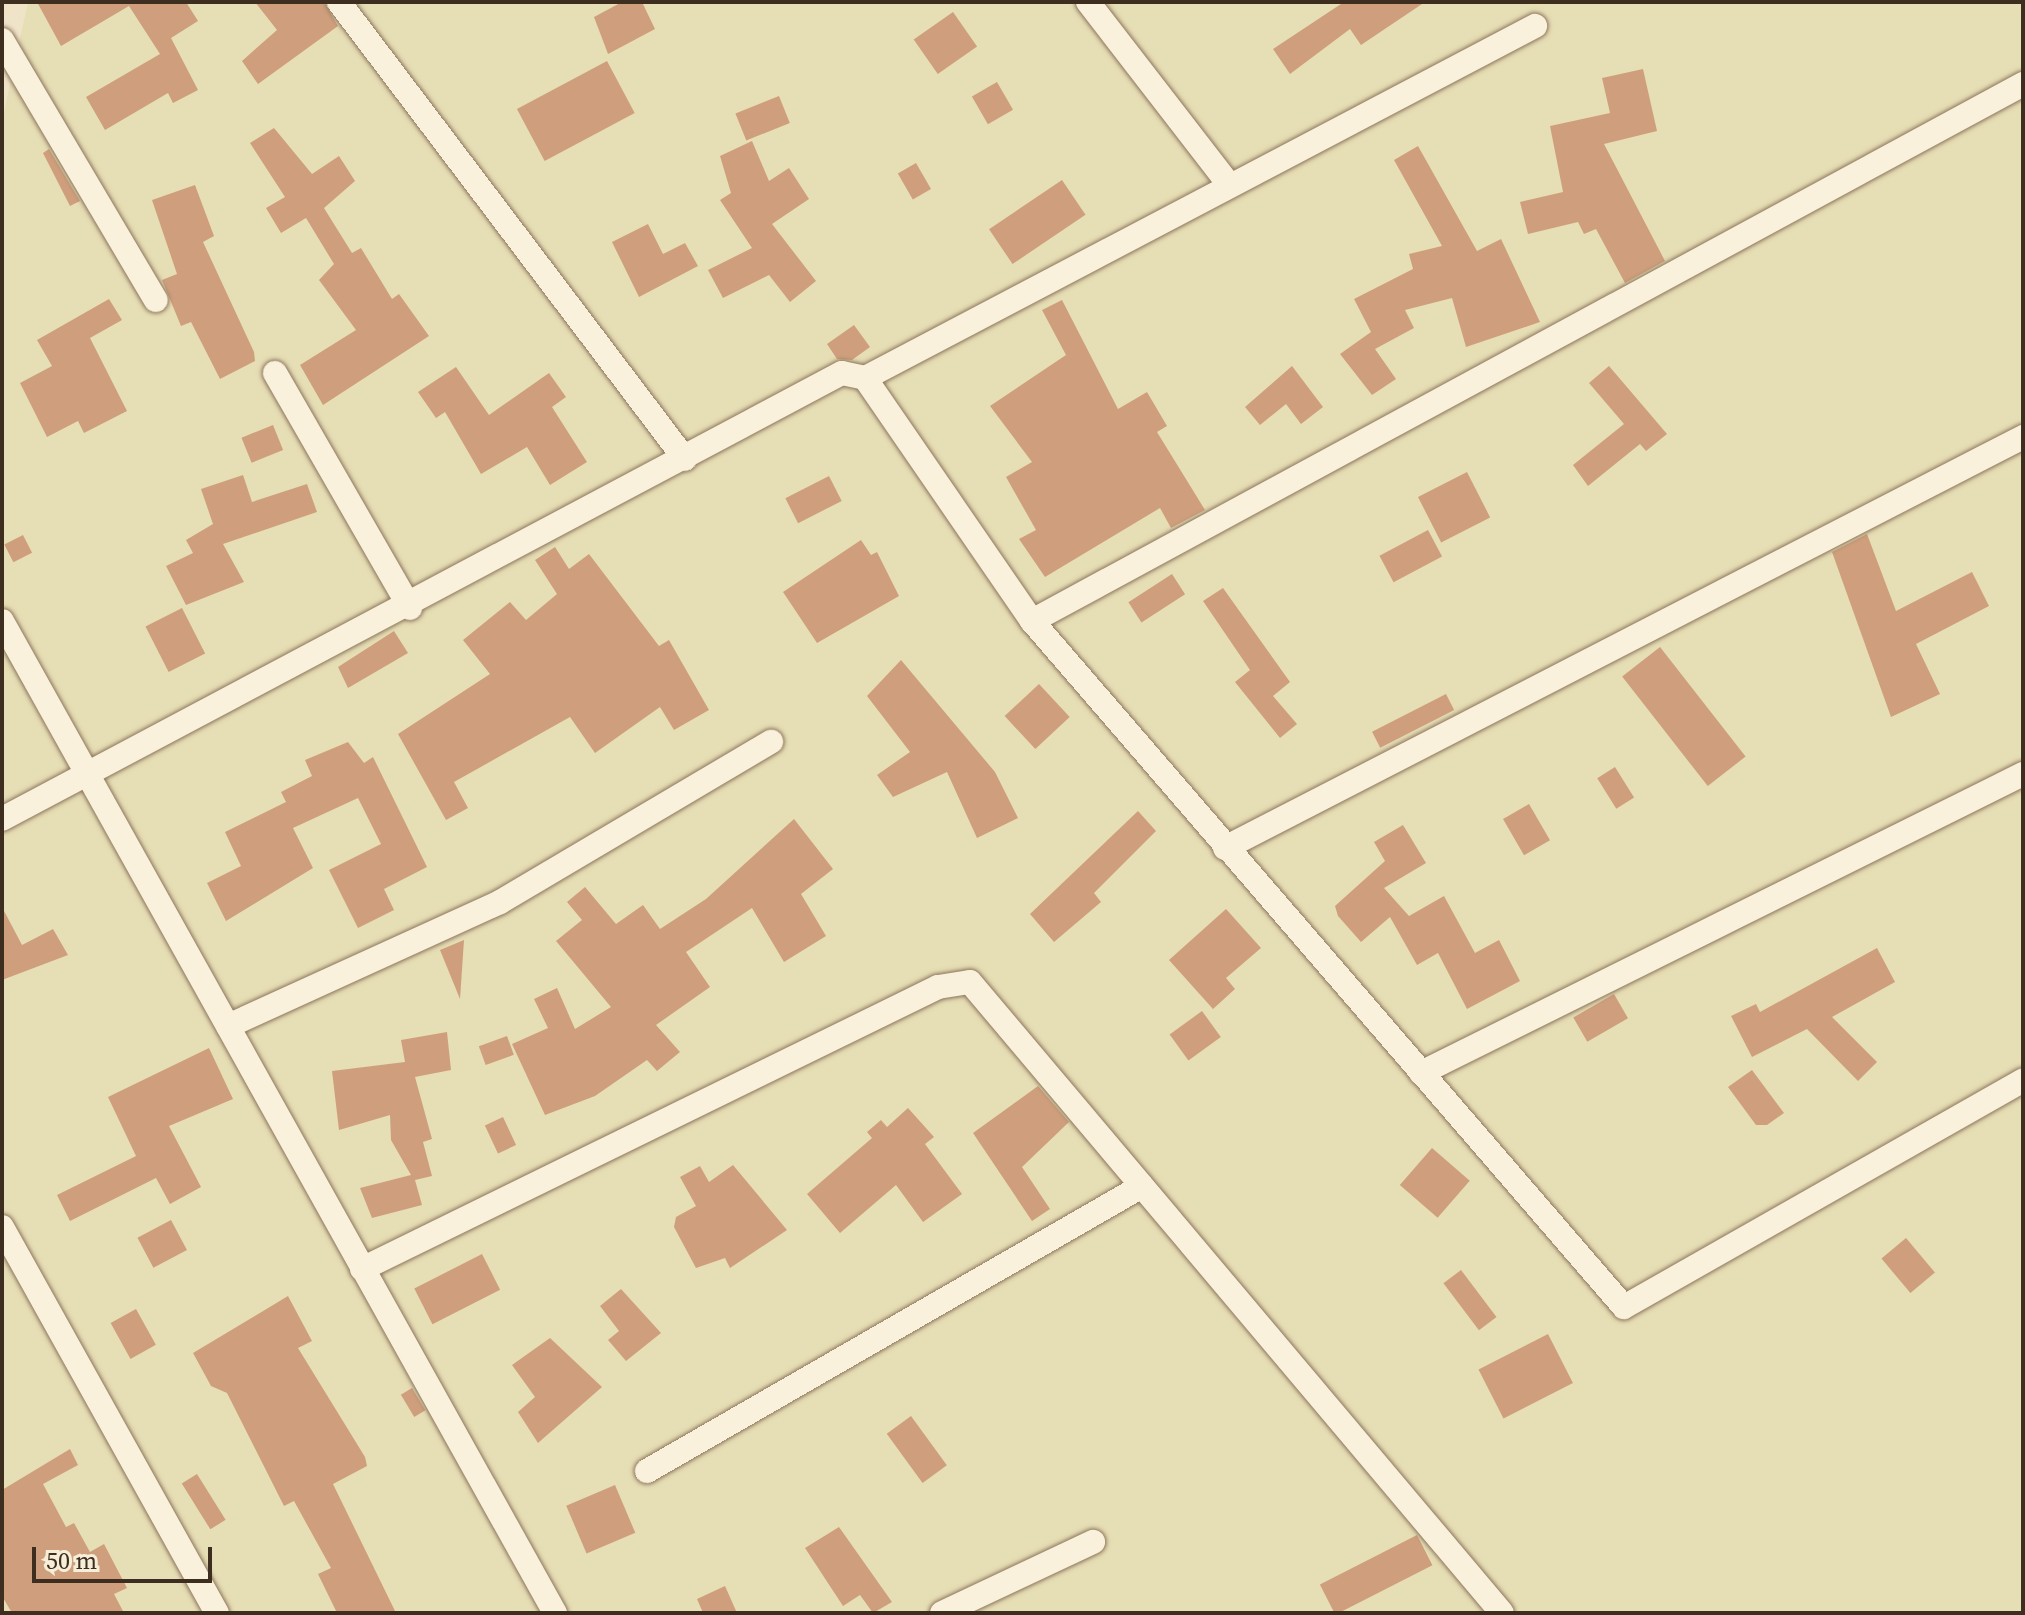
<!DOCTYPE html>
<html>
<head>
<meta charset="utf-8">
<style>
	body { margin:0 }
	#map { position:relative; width:2025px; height:1615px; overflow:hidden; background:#f0e4c8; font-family:"Source Serif 4",serif }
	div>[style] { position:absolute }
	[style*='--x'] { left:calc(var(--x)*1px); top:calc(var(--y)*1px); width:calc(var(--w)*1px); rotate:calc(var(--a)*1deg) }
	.farmland>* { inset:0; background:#e6deb5 }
	.building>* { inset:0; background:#cf9f7d; transform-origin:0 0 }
	.roads { filter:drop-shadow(0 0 2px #8d765c) drop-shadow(0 0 2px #8d765c) }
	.street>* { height:24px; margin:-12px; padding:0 12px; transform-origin:12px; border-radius:12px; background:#faf1dc }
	span { translate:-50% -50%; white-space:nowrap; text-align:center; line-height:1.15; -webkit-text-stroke:7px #f7eed8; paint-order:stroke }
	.frame { position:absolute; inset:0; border:4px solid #3d2e20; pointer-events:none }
	.scale { position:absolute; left:32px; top:1547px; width:180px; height:36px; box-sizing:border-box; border:4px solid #3d2e20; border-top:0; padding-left:10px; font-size:24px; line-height:28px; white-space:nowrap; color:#3d2e20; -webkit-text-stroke:6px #f7eed8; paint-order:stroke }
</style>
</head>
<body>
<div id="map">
	<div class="farmland">
		<div style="clip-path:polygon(28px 2px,2023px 2px,2023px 1613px,2px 1613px,2px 121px)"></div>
	</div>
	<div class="building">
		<div style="clip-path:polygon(37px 2px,186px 2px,198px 21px,171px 38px,198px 90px,173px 103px,168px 93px,105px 130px,86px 97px,160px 54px,129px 6px,61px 46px)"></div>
		<div style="clip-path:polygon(255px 2px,324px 2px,338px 26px,258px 84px,242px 61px,277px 30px)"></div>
		<div style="clip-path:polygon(622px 2px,642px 2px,655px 29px,608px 54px,594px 17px)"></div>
		<div style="clip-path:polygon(1344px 2px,1425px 2px,1361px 45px,1350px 29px,1290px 74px,1273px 49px)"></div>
		<div style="left:953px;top:12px;width:42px;height:48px;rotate:55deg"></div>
		<div style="left:607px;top:61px;width:59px;height:102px;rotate:62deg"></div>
		<div style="clip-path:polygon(1643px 69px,1657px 131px,1604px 144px,1665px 261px,1625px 283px,1596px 229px,1584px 234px,1578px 222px,1528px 234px,1520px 202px,1563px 192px,1550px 126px,1610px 113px,1602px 78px)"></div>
		<div style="left:997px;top:82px;width:32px;height:29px;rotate:60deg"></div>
		<div style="left:779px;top:96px;width:29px;height:47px;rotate:68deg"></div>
		<div style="clip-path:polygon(274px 128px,312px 174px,339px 156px,355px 181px,324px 208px,352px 253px,361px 248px,392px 299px,399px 294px,429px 336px,323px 405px,300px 365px,356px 330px,319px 280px,334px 264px,306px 218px,281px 233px,266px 208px,285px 197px,250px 143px)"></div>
		<div style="clip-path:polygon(752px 141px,769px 181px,789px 168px,809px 199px,772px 224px,816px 281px,790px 302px,769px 275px,723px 298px,708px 270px,752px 248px,720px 200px,731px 193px,720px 156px)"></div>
		<div style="clip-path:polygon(1418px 146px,1477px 251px,1501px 239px,1540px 322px,1466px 347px,1452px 298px,1405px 310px,1414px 328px,1375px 349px,1396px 379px,1372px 395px,1340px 354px,1371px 332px,1354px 299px,1413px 269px,1409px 254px,1442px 246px,1394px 160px)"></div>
		<div style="clip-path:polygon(49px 149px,80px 201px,70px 206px,43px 153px)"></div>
		<div style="left:916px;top:163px;width:30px;height:21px;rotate:60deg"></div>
		<div style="left:1062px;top:180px;width:42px;height:88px;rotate:56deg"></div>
		<div style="clip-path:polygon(195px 185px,214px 236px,203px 242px,254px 352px,255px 361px,220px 379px,191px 322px,181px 326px,162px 280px,177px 274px,152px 200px)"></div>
		<div style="clip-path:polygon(648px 224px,663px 254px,685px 243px,698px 266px,639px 297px,612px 242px)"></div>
		<div style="clip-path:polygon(109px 299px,122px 320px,90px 338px,127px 411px,84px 433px,78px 421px,47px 437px,20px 383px,52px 366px,37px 340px)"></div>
		<div style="clip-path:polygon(1062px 300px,1118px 409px,1147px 392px,1167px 426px,1157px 432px,1205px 510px,1171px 528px,1160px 508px,1045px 577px,1019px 539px,1036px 530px,1006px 477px,1032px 462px,990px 406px,1066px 355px,1042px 310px)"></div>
		<div style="clip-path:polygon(854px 325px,870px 347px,852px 360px,837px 359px,827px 344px)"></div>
		<div style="clip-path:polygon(1292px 366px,1323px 407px,1301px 424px,1286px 404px,1260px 425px,1245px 407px)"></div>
		<div style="clip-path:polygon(1609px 366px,1667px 434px,1646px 451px,1640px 444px,1588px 486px,1573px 465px,1624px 424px,1589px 383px)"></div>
		<div style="clip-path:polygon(456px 367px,489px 415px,549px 373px,566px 397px,552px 407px,587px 462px,550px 485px,527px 447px,481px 474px,445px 412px,436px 418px,418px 392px)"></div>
		<div style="left:273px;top:425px;width:27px;height:34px;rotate:68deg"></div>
		<div style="left:1467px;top:472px;width:51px;height:55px;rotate:63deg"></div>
		<div style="clip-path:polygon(243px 475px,252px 502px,307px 484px,317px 512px,223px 544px,244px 582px,186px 605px,166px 566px,193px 553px,186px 540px,213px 524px,201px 489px)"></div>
		<div style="left:829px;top:476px;width:28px;height:49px;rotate:63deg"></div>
		<div style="left:1428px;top:530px;width:30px;height:55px;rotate:62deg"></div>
		<div style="clip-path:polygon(1867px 534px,1896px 611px,1972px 572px,1989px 606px,1916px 644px,1940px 694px,1891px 717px,1832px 552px)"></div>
		<div style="left:23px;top:535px;width:20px;height:21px;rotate:63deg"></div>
		<div style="clip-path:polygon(861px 540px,871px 555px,877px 552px,899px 596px,817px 643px,783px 592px)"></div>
		<div style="clip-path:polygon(555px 547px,569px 569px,589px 554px,659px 646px,669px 640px,709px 710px,674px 730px,660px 707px,595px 753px,570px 717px,454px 782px,468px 808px,446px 820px,398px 734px,490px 674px,463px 640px,510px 602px,526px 620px,557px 594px,535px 560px)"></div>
		<div style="left:1172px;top:574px;width:24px;height:52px;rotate:57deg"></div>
		<div style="clip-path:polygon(1223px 588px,1290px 682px,1273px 696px,1297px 724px,1280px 738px,1235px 682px,1250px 670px,1203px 601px)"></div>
		<div style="left:182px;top:608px;width:51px;height:41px;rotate:63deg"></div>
		<div style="clip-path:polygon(394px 631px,408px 653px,348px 688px,338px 667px)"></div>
		<div style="left:1660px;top:647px;width:139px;height:48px;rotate:52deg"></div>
		<div style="clip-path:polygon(901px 660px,995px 772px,1018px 818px,977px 838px,947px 772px,893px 797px,877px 775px,910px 752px,867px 696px)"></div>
		<div style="left:1039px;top:684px;width:45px;height:47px;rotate:47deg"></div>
		<div style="left:1446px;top:694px;width:18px;height:83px;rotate:63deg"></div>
		<div style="clip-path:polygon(348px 742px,364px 763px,373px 757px,427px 867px,384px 889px,394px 910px,358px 928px,329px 870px,381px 844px,358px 798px,293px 828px,313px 868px,226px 921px,207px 883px,241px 866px,225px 832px,286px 802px,281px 792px,312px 776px,305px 760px)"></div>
		<div style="left:1615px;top:767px;width:36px;height:21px;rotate:58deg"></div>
		<div style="left:1529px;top:804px;width:42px;height:30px;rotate:60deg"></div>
		<div style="clip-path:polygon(1138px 811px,1156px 831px,1094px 893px,1101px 902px,1054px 942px,1030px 914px)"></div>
		<div style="clip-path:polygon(794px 819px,833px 869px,801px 894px,826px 936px,784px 962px,752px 908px,686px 952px,710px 987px,656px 1025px,680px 1052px,657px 1071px,647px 1060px,595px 1096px,545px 1115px,512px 1044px,548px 1028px,534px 999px,557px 988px,575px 1029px,611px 1007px,556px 941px,582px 920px,567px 902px,585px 887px,616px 924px,643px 905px,660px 929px,706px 899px)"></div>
		<div style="clip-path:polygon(1403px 825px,1426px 863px,1384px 888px,1409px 916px,1444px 896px,1475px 953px,1499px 940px,1520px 981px,1467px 1009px,1438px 953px,1417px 965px,1390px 917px,1361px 942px,1338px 916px,1335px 906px,1385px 861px,1374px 842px)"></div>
		<div style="clip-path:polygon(2px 907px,22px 945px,53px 929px,68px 955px,2px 980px)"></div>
		<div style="clip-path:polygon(1226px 909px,1261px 948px,1226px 978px,1235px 989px,1213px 1009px,1169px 960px)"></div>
		<div style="clip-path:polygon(464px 940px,460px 999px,440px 950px)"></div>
		<div style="clip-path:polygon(1877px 948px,1895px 982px,1832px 1017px,1877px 1062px,1858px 1081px,1807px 1029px,1752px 1057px,1731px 1016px,1756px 1004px,1760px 1012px)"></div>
		<div style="left:1614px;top:994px;width:28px;height:47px;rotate:60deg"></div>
		<div style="left:1202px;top:1011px;width:32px;height:40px;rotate:54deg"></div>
		<div style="clip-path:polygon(447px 1032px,451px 1070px,415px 1077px,432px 1139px,423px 1142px,432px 1176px,415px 1180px,422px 1205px,372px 1218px,360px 1188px,411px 1175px,391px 1140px,390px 1115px,339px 1130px,332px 1071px,405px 1062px,401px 1040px)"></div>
		<div style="left:507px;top:1036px;width:20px;height:30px;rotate:70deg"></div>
		<div style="clip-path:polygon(209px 1048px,233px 1099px,169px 1126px,201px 1187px,170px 1204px,156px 1178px,70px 1221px,57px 1195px,136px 1156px,108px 1097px)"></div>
		<div style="clip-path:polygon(1752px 1070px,1784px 1113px,1767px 1125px,1756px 1125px,1728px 1087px)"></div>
		<div style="clip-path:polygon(1038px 1086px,1069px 1122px,1022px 1167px,1050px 1209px,1032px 1221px,973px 1133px)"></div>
		<div style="clip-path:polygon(908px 1108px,934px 1137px,925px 1144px,962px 1194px,923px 1222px,896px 1185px,840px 1233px,807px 1194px,872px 1138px,867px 1132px,881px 1120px,887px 1127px)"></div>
		<div style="left:503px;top:1117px;width:31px;height:20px;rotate:65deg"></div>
		<div style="left:1432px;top:1148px;width:50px;height:49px;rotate:41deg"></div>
		<div style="clip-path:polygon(733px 1165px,787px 1230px,730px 1268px,725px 1258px,696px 1268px,674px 1227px,676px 1217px,696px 1206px,680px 1177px,700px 1166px,709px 1182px)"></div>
		<div style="left:171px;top:1220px;width:34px;height:38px;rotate:62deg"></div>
		<div style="left:1906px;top:1238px;width:45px;height:32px;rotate:50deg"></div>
		<div style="left:482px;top:1254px;width:40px;height:76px;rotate:63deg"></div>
		<div style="left:1461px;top:1270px;width:59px;height:22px;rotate:53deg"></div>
		<div style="clip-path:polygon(621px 1289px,661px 1333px,626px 1361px,608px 1340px,619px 1331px,600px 1306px)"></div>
		<div style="clip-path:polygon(288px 1296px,312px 1341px,298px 1348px,365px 1457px,367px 1466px,333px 1484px,396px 1613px,337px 1613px,318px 1574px,331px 1568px,294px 1501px,284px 1506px,227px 1393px,211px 1386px,193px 1353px)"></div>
		<div style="left:136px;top:1309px;width:41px;height:29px;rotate:61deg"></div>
		<div style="left:1548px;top:1334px;width:55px;height:78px;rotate:63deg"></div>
		<div style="clip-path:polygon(550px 1338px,602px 1387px,538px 1443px,518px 1412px,535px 1397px,512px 1365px)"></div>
		<div style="left:412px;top:1388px;width:26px;height:13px;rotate:59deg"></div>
		<div style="left:911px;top:1416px;width:61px;height:30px;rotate:54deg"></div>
		<div style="clip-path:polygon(70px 1449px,78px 1465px,43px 1484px,66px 1527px,74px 1523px,90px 1552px,104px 1544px,127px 1588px,114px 1594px,124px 1613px,12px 1613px,2px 1596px,2px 1490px)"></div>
		<div style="left:197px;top:1474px;width:54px;height:18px;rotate:58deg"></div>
		<div style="left:615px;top:1485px;width:52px;height:53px;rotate:67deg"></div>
		<div style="clip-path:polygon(839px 1527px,892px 1602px,873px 1613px,860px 1595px,843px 1606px,805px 1548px)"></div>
		<div style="left:1417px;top:1535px;width:34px;height:109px;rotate:63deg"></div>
		<div style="clip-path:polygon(725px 1586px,737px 1613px,703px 1613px,697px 1599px)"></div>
	</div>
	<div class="roads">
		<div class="street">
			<div style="--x:339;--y:2;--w:573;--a:52.87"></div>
			<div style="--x:1088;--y:2;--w:232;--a:52.3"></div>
			<div style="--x:2;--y:40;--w:302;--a:59.4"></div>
			<div style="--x:275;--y:373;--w:271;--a:60.1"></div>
			<div style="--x:865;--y:378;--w:757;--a:-27.72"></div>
			<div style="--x:2;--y:621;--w:1136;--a:60.86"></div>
			<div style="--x:1032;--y:621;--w:1127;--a:-28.45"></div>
			<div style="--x:2;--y:819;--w:951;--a:-27.97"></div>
			<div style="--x:842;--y:373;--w:24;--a:12"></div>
			<div style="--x:865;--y:378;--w:295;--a:55.5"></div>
			<div style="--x:1032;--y:621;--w:906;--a:49.21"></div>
			<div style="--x:1624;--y:1307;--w:459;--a:-29.6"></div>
			<div style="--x:1225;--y:848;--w:898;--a:-27.25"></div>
			<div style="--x:228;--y:1026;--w:299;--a:-24.5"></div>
			<div style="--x:500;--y:902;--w:315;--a:-30.6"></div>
			<div style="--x:1421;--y:1073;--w:672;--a:-26.41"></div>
			<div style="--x:2;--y:1227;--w:442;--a:60.9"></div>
			<div style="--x:362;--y:1269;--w:641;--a:-26.09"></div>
			<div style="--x:938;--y:987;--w:32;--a:-9"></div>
			<div style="--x:970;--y:982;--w:825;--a:49.87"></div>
			<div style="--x:647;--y:1471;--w:571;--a:-29.93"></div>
			<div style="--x:942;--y:1613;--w:167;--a:-25.2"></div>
		</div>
	</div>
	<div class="frame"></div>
	<div class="scale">50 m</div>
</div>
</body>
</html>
